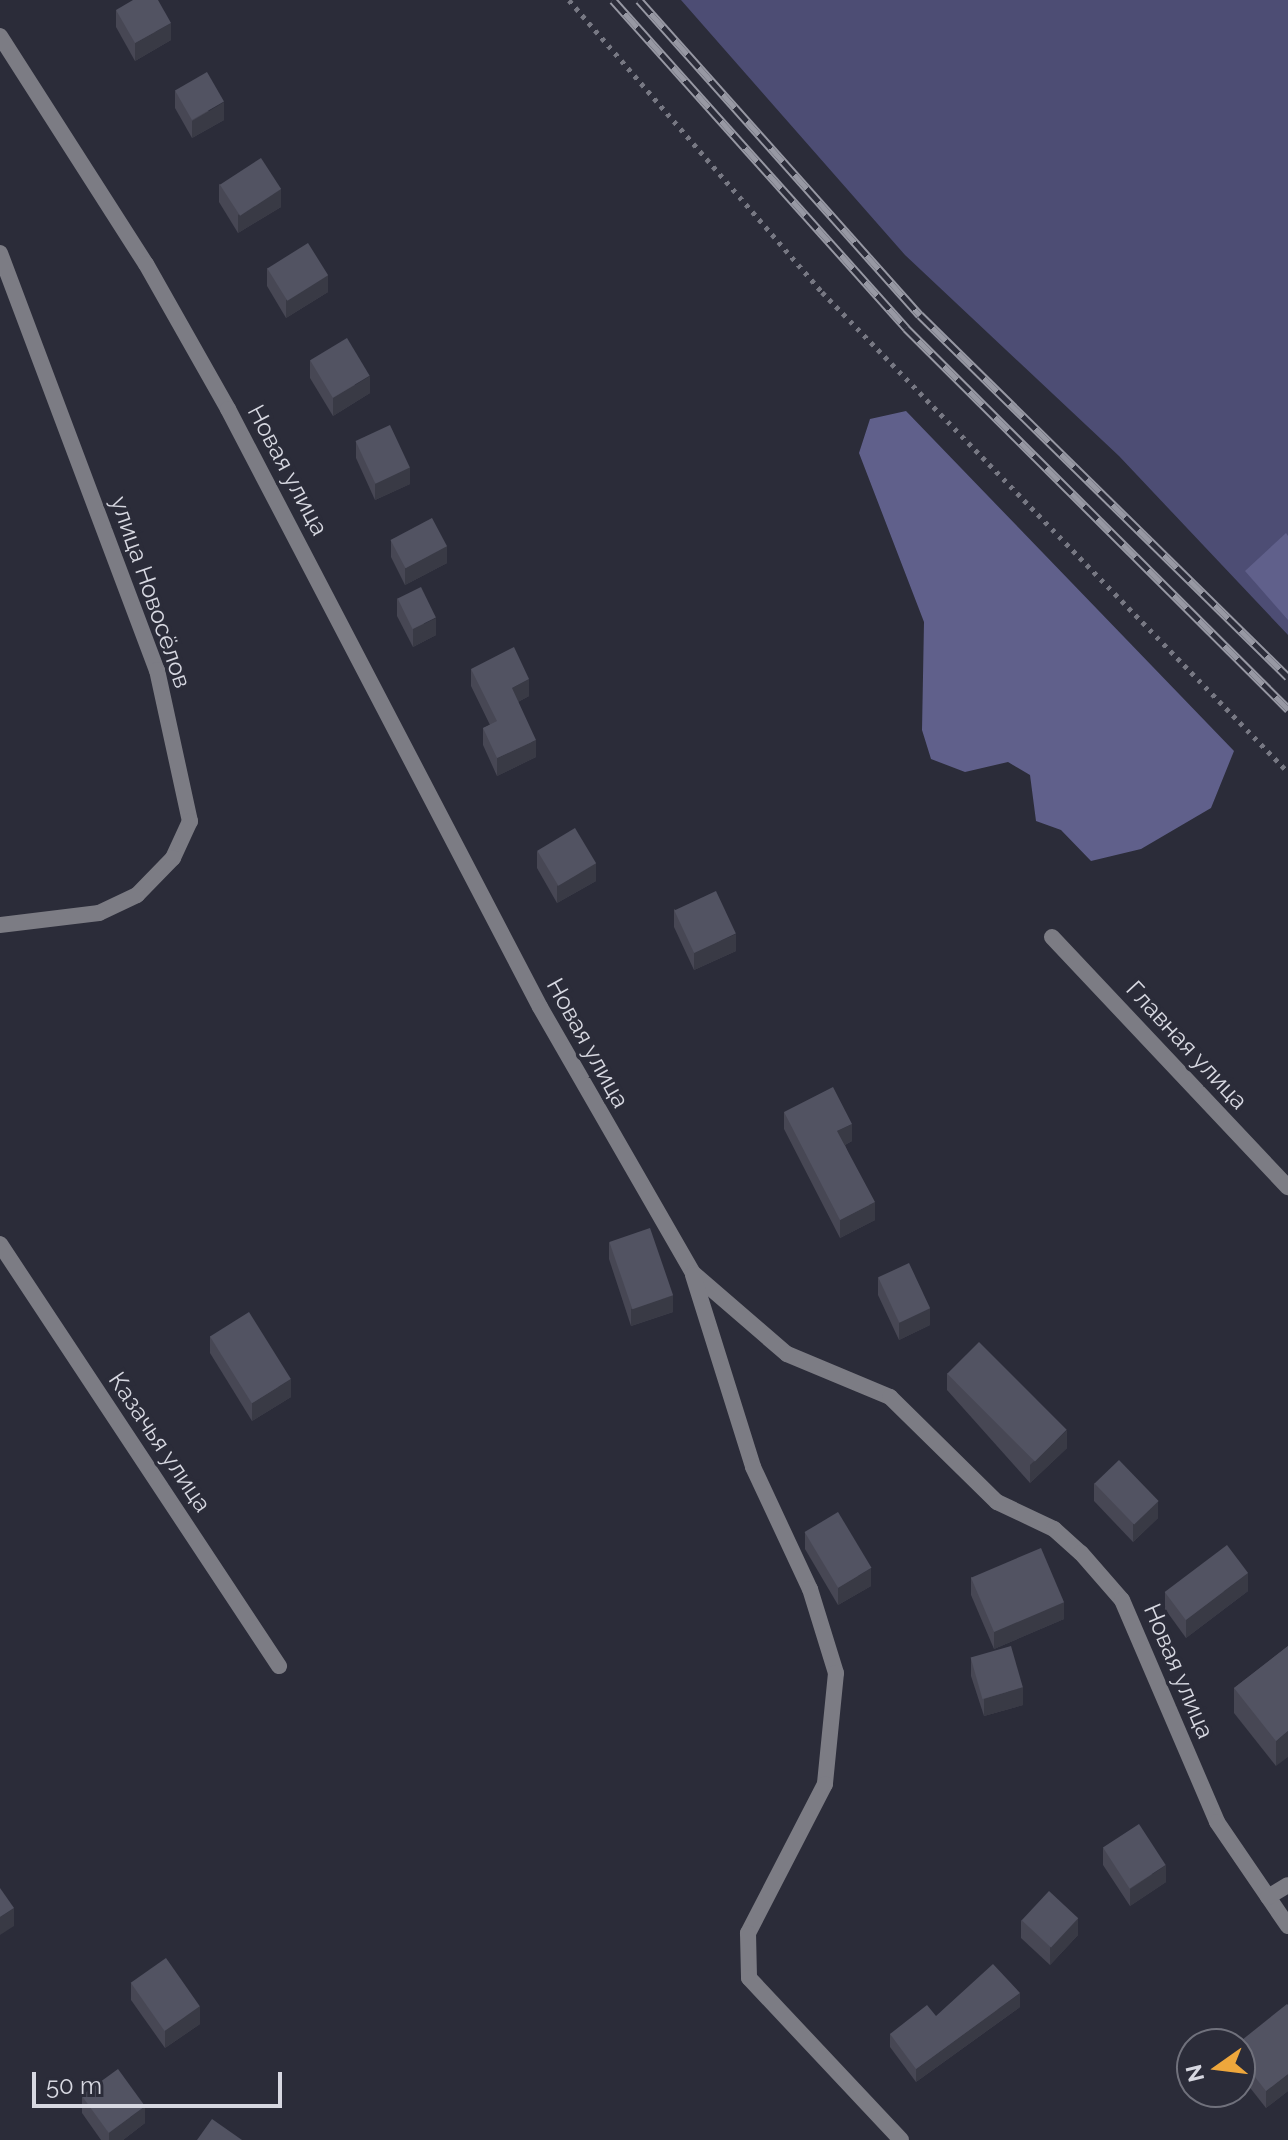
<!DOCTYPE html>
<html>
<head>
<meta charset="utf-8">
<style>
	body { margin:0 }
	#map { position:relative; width:1288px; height:2140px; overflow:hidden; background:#2b2c39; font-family:Raleway,sans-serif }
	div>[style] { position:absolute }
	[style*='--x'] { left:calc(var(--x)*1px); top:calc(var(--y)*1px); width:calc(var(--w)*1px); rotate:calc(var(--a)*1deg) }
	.green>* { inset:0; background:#4d4d74 }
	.forest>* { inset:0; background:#60608b }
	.path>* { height:5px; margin-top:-2.5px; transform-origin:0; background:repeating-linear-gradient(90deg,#777883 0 4px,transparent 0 10px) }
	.minor>* { height:16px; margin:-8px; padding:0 8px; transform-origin:8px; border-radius:8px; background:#7c7c84 }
	.rail>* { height:9px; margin-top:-4.5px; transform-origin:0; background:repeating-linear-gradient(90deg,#2b2c39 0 18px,#9798a3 0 36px); box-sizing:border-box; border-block:2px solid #9798a3 }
	.wall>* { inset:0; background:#474754 }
	.shaded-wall>* { inset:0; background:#393a45 }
	.building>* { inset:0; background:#525362; transform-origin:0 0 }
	span { translate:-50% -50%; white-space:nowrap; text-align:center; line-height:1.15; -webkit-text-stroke:7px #2b2c39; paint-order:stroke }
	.street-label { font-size:24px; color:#d7d8e1 }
	.north { position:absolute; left:1176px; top:2028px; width:80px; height:80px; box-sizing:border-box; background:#2b2c39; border:2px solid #70717c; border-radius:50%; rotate:256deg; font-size:22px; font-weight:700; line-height:32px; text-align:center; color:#d7d8e1 }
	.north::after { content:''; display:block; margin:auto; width:28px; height:36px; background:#eea73c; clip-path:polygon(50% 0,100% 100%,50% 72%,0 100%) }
	.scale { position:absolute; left:32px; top:2072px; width:250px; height:36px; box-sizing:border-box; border:4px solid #d7d8e1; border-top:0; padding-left:10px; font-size:24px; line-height:28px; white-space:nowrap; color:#d7d8e1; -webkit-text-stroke:6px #2b2c39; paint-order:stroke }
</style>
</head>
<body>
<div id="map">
	<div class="green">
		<div style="clip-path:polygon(681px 0,1288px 0,1288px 635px,1119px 456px,905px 255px)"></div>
	</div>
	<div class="forest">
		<div style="clip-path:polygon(906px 411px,1234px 751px,1211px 808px,1141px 849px,1091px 861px,1061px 830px,1036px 821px,1030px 775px,1008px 762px,965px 772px,931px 759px,922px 730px,924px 622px,859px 453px,870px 419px)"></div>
		<div style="clip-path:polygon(1286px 533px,1288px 536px,1288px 620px,1245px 571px)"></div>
	</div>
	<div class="path">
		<div style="--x:569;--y:0;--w:386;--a:49.1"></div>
		<div style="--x:822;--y:292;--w:669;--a:45.85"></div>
	</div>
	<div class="minor">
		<div style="--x:0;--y:36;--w:271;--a:57.4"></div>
		<div style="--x:146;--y:264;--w:167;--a:60.5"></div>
		<div style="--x:228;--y:409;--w:674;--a:62.45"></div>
		<div style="--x:540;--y:1007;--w:307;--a:60.1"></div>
		<div style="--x:693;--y:1273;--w:124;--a:40.8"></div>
		<div style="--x:787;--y:1354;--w:112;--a:22.7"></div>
		<div style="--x:890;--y:1397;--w:150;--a:44.5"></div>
		<div style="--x:997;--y:1502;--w:63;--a:25.3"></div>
		<div style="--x:1054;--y:1529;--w:36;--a:42"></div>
		<div style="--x:1081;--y:1553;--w:62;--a:48.9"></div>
		<div style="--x:1122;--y:1600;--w:241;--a:66.8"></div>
		<div style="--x:1217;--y:1822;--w:126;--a:55.7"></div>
		<div style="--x:0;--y:253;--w:446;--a:69.4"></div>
		<div style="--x:157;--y:670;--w:155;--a:77.7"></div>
		<div style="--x:190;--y:821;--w:41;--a:114.7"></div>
		<div style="--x:173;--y:858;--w:52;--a:134.2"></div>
		<div style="--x:137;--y:895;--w:42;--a:154.7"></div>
		<div style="--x:99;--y:913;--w:100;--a:173.1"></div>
		<div style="--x:1052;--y:937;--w:344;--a:46.7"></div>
		<div style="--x:0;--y:1244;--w:506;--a:56.53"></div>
		<div style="--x:693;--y:1275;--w:201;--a:72.6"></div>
		<div style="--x:753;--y:1467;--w:135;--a:65"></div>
		<div style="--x:810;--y:1589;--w:88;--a:72.8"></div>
		<div style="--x:836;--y:1673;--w:112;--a:95.7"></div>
		<div style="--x:825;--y:1784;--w:168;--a:117.3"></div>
		<div style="--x:748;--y:1933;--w:45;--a:88.7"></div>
		<div style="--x:749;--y:1978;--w:222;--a:46.8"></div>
		<div style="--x:1268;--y:1897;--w:23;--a:-31"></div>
	</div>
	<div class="rail">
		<div style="--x:613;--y:0;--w:440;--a:48.2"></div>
		<div style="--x:906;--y:328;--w:540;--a:44.92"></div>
		<div style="--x:639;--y:0;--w:422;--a:48.3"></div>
		<div style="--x:920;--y:315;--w:516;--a:44.53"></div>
	</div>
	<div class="wall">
		<div style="clip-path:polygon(116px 10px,171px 40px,135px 61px,116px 27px)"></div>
		<div style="clip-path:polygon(175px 91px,224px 120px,192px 138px,175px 108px)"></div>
		<div style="clip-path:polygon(219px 184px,281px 207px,238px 233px,219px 202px)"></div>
		<div style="clip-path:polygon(267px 268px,328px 292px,286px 318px,267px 286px)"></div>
		<div style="clip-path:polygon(310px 360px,370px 393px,333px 416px,310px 378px)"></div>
		<div style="clip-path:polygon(356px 441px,410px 484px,375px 500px,356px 458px)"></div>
		<div style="clip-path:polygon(391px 540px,447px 563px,405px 585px,391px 557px)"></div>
		<div style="clip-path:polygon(397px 598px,436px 635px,413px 647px,397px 616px)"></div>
		<div style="clip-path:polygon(471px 669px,529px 696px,518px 702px,536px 757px,497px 776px,483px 745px,483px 728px,490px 725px,471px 686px)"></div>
		<div style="clip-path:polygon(537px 851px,596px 881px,557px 903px,537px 868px)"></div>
		<div style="clip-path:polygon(674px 909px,736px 951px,694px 970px,674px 927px)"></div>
		<div style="clip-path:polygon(784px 1112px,852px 1141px,845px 1145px,875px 1220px,840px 1238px,784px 1129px)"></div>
		<div style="clip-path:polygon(609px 1242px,673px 1312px,631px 1326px,609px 1259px)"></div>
		<div style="clip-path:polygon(878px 1277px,930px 1325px,899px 1340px,878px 1295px)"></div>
		<div style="clip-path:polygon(210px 1336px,291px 1397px,252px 1421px,210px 1353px)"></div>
		<div style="clip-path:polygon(947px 1373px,1067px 1448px,1030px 1483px,947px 1390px)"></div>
		<div style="clip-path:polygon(1094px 1483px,1158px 1518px,1133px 1542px,1094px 1501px)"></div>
		<div style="clip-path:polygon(805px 1532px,871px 1586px,838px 1605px,805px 1549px)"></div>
		<div style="clip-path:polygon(971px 1577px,1064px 1619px,994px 1649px,971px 1595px)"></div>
		<div style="clip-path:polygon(1248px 1591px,1186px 1638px,1165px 1609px,1165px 1592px)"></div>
		<div style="clip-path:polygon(1288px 1646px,1276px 1766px,1234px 1713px,1234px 1688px)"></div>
		<div style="clip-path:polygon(971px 1658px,1023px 1705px,984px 1716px,971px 1676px)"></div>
		<div style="clip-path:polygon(1103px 1848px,1166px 1882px,1130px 1906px,1103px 1865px)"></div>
		<div style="clip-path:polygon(1021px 1920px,1078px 1935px,1050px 1965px,1021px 1938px)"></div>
		<div style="clip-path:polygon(131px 1983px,200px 2024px,165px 2048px,131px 2000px)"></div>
		<div style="clip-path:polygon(1288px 2005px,1288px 2091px,1266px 2108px,1240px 2075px,1240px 2044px)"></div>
		<div style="clip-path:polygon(1020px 2007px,916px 2082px,890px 2047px,890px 2034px,936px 2016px)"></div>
		<div style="clip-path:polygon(82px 2096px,145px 2123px,123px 2140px,101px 2140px,82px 2113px)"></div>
	</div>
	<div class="shaded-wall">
		<div style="clip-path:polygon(171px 23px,171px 40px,135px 61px,135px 43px)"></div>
		<div style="clip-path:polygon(224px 102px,224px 120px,192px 138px,192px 121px)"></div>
		<div style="clip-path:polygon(281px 189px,281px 207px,238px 233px,238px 215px)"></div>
		<div style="clip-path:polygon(328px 275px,328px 292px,286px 318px,286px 300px)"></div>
		<div style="clip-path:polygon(370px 376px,370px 393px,333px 416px,333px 398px)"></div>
		<div style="clip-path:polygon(410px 467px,410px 484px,375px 500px,375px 482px)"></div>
		<div style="clip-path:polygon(447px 546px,447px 563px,405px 585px,405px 568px)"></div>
		<div style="clip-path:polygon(436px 618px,436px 635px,413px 647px,413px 629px)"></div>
		<div style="clip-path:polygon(529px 679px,529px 696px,512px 705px,512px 688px)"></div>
		<div style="clip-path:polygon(536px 740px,536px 757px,497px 776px,497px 758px)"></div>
		<div style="clip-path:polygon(596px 863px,596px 881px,557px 903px,557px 886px)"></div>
		<div style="clip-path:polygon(736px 934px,736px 951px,694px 970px,694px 952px)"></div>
		<div style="clip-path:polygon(852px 1124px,852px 1141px,837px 1149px,837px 1131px)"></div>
		<div style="clip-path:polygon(875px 1202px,875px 1220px,840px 1238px,840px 1220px)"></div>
		<div style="clip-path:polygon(673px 1295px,673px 1312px,631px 1326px,631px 1309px)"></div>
		<div style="clip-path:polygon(930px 1308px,930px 1325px,899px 1340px,899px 1322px)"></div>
		<div style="clip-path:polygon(291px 1379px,291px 1397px,252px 1421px,252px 1403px)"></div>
		<div style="clip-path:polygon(1067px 1430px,1067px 1448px,1030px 1483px,1030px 1465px)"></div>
		<div style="clip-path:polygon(1158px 1501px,1158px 1518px,1133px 1542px,1133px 1524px)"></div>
		<div style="clip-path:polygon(871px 1568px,871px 1586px,838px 1605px,838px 1588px)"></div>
		<div style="clip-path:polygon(1248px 1573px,1248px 1591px,1186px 1638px,1186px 1620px)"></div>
		<div style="clip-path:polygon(1064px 1602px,1064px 1619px,994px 1649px,994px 1631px)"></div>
		<div style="clip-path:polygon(1023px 1687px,1023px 1705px,984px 1716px,984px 1699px)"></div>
		<div style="clip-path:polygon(1288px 1731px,1288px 1757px,1276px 1766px,1276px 1741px)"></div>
		<div style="clip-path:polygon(1166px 1865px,1166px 1882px,1130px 1906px,1130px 1889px)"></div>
		<div style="clip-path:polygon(14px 1908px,14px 1926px,0 1935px,0 1917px)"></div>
		<div style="clip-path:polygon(1078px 1918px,1078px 1935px,1050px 1965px,1050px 1947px)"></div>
		<div style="clip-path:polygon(1020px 1993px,1020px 2007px,916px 2082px,916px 2069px)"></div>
		<div style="clip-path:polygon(200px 2006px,200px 2024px,165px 2048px,165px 2030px)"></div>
		<div style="clip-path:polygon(1288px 2074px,1288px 2091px,1266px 2108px,1266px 2091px)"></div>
		<div style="clip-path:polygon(145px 2106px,145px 2123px,123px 2140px,109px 2140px,109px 2133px)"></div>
	</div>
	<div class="building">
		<div style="clip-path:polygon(133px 0,158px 0,171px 23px,135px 43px,116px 10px)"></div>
		<div style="left:207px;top:72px;width:34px;height:37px;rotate:60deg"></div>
		<div style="left:261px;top:158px;width:37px;height:49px;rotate:57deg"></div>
		<div style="left:308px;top:243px;width:38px;height:48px;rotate:58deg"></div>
		<div style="left:347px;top:338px;width:44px;height:43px;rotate:59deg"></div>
		<div style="left:390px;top:425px;width:47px;height:38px;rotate:65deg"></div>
		<div style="left:432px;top:518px;width:32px;height:47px;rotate:62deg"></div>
		<div style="left:421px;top:587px;width:34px;height:26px;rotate:64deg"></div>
		<div style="clip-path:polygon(514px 647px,529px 679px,512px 688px,536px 740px,497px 758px,483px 728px,497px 721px,471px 669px)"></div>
		<div style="left:575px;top:828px;width:41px;height:44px;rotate:59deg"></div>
		<div style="left:716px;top:891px;width:47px;height:46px;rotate:65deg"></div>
		<div style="clip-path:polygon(833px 1087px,852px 1124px,837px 1131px,875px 1202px,840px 1220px,784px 1112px)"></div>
		<div style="left:650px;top:1228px;width:71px;height:43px;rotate:71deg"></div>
		<div style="left:909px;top:1263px;width:50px;height:34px;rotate:65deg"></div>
		<div style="left:249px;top:1312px;width:79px;height:46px;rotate:58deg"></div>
		<div style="left:979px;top:1342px;width:124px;height:45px;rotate:45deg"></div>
		<div style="left:1119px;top:1460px;width:57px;height:34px;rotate:46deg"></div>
		<div style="left:838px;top:1512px;width:65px;height:39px;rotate:59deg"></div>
		<div style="left:1227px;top:1545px;width:35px;height:78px;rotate:53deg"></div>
		<div style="left:1041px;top:1548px;width:59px;height:76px;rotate:67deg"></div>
		<div style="left:1011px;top:1646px;width:43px;height:42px;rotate:74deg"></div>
		<div style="clip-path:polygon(1288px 1646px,1288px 1731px,1276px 1741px,1234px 1688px)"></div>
		<div style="left:1139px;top:1824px;width:49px;height:43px;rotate:57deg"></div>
		<div style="clip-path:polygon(0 1888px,14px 1908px,0 1917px)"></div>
		<div style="left:1049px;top:1891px;width:40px;height:40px;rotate:43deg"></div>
		<div style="left:166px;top:1958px;width:59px;height:43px;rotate:55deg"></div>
		<div style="clip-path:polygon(993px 1964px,1020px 1993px,916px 2069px,890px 2034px,927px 2005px,936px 2016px)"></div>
		<div style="clip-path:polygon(1287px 2004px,1288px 2005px,1288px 2074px,1266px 2091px,1240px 2058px,1240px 2044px,1237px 2044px)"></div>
		<div style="left:118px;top:2069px;width:46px;height:45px;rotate:54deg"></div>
		<div style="clip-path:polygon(212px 2119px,242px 2140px,197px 2140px)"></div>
	</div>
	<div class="street-label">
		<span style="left:288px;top:470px;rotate:62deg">Новая улица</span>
		<span style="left:151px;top:592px;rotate:71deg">улица Новосёлов</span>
		<span style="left:588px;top:1043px;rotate:61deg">Новая улица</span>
		<span style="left:1187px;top:1045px;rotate:47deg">Главная улица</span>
		<span style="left:160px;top:1442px;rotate:56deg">Казачья улица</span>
		<span style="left:1179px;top:1671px;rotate:67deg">Новая улица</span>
	</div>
	<div class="north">N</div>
	<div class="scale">50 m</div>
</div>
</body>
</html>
